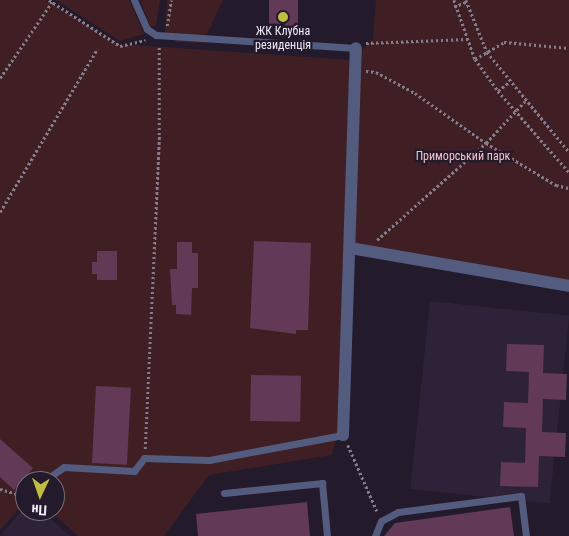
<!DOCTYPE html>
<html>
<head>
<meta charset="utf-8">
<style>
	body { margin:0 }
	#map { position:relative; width:569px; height:536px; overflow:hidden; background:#231a2b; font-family:"Roboto Condensed",sans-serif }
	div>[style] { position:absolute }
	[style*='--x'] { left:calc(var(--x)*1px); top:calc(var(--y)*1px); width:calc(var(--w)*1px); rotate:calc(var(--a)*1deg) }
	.built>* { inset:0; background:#2d2238; transform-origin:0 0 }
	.green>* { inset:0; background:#401f24 }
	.building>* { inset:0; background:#623956; transform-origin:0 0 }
	.path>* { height:2.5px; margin-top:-1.25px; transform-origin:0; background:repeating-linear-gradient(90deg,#857d8c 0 2.5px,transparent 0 5px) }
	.lane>* { height:7px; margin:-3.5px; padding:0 3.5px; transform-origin:3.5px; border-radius:3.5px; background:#535b7f }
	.street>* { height:12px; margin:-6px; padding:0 6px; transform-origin:6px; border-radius:6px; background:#535b7f }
	.dots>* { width:14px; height:14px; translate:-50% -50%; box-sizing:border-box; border:2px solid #231a2b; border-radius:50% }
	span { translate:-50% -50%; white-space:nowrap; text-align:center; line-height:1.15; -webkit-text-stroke:4.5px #231a2b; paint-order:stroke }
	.poi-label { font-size:12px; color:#f1ebf7 }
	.park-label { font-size:12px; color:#f6c1c7 }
	.north { position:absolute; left:15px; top:471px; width:50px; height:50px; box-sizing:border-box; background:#231a2b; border:1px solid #756e7d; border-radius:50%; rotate:183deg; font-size:14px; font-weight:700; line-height:20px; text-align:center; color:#f1ebf7 }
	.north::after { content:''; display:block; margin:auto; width:18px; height:22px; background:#c0be41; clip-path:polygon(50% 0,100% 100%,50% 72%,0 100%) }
</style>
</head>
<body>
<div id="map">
	<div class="built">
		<div style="left:430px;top:301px;width:140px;height:189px;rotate:6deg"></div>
		<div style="clip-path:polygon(25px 507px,25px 511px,42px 511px,70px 536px,0 536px)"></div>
	</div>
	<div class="green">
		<div style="clip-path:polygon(0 0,46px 0,120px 44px,350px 60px,337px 436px,332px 455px,209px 475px,164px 536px,78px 536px,50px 511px,55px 511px,55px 481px,25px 481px,25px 502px,0 530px)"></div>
		<div style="clip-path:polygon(56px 0,129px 0,144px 34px,120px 41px)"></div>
		<div style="clip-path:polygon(140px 0,160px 0,156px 26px,151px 27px)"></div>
		<div style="clip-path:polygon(167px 0,223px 0,203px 43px,177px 42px,165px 32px)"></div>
		<div style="clip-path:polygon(376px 0,569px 0,569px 285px,354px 244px,361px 51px,373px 39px)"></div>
	</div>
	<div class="building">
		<div style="left:269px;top:0;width:29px;height:26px"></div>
		<div style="clip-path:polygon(254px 241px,311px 243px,308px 330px,296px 330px,296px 334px,250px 328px)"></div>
		<div style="clip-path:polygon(177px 242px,192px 242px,192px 253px,198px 253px,198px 288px,192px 288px,191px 315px,176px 314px,176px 305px,172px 305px,170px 269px,177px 269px)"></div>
		<div style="clip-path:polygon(97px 251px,117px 251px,117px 280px,97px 280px,97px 274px,92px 274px,92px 262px,97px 262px)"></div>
		<div style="clip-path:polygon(507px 344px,544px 345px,543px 373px,567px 374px,566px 400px,543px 399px,542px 432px,566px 433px,565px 457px,539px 456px,538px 487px,500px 486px,501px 462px,525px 463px,526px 428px,503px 427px,504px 402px,528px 403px,529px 372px,506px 371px)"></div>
		<div style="left:251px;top:375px;width:50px;height:46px;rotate:1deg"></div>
		<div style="left:96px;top:386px;width:35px;height:77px;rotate:3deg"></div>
		<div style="clip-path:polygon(0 439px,33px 468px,14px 490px,0 477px)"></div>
		<div style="clip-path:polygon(307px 502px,310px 536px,198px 536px,196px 514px)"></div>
		<div style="clip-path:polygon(510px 507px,514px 536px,384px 536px,395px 523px)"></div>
	</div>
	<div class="path">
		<div style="--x:49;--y:0;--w:85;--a:32.9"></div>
		<div style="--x:120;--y:46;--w:26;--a:-13"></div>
		<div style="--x:454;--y:0;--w:63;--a:70.4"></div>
		<div style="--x:475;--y:59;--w:39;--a:54"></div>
		<div style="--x:498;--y:91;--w:108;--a:48.8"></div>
		<div style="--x:466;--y:0;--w:56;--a:68"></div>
		<div style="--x:487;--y:52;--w:129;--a:50.6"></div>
		<div style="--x:454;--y:7;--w:13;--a:-23"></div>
		<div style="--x:167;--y:26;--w:26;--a:-81"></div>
		<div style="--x:366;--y:43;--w:101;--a:-2.3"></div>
		<div style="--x:475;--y:59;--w:34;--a:-30"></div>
		<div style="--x:504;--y:42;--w:65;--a:5.3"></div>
		<div style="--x:366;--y:71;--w:10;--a:6"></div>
		<div style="--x:376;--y:72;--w:44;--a:28.3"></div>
		<div style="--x:415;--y:93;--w:87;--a:35.2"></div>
		<div style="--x:486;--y:143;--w:82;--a:31"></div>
		<div style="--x:556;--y:185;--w:13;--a:13"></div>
		<div style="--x:0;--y:78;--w:92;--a:-55.6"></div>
		<div style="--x:498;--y:91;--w:14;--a:-39"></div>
		<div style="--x:0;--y:212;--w:190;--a:-59.2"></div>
		<div style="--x:377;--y:240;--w:146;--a:-41.7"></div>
		<div style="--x:486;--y:143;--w:57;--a:-47.1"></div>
		<div style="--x:348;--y:445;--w:72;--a:66.3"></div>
		<div style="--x:145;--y:449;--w:314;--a:-87.4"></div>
		<div style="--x:159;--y:135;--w:90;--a:-90"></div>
		<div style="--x:0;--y:489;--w:18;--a:16"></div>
		<div style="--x:17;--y:494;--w:9;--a:-21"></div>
	</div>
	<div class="lane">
		<div style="--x:134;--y:0;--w:32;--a:66"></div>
		<div style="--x:147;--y:29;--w:11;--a:34"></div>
		<div style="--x:156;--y:35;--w:200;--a:3.7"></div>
		<div style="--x:44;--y:481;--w:24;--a:-35"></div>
		<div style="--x:64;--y:467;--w:70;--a:3.3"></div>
		<div style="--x:134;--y:471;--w:16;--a:-52"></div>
		<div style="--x:144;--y:458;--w:65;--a:1.8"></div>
		<div style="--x:209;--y:460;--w:136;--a:-10.6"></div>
		<div style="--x:224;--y:493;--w:99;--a:-5.8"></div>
		<div style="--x:322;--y:483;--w:53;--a:84.6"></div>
		<div style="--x:375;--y:536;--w:16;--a:-68"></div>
		<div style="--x:381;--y:521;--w:19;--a:-28"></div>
		<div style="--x:398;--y:512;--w:124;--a:-7.4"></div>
		<div style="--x:521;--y:496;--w:40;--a:82.9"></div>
	</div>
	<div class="street">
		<div style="--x:350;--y:248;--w:222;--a:9.8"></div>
		<div style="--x:343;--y:435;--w:387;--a:-88.1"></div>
	</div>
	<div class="dots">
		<div style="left:283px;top:17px;background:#c0be41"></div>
	</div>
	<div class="poi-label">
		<span style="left:283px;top:39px">ЖК Клубна<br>резиденція</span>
	</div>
	<div class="park-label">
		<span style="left:463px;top:157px">Приморський парк</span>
	</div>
	<div class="north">Пн</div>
</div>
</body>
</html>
